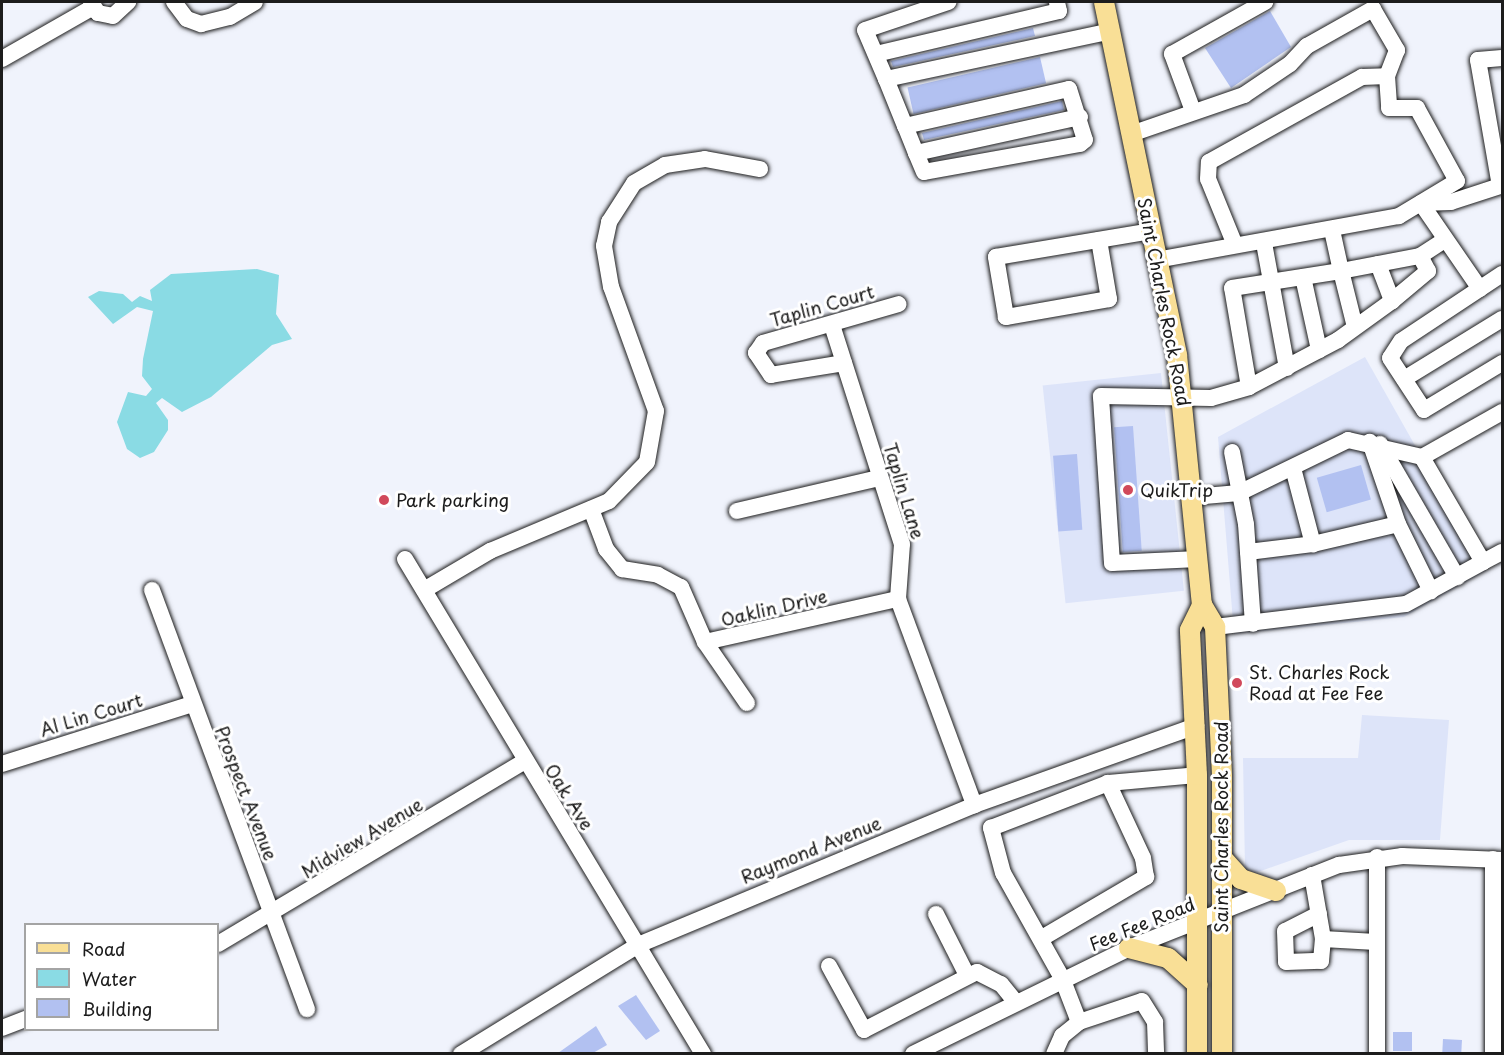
<!DOCTYPE html>
<html>
<head>
<meta charset="utf-8">
<style>
	body { margin:0 }
	#map { position:relative; width:1504px; height:1055px; overflow:hidden; background:#f0f3fc; font-family:"Playpen Sans",sans-serif }
	div>[style] { position:absolute }
	[style*='--x'] { left:calc(var(--x)*1px); top:calc(var(--y)*1px); width:calc(var(--w)*1px); rotate:calc(var(--a)*1deg) }
	.built>* { inset:0; background:#dde4f9; transform-origin:0 0 }
	.water>* { inset:0; background:#8adbe4 }
	.building>* { inset:0; background:#b2c1f1; transform-origin:0 0 }
	.roads { filter:drop-shadow(0 0 2px #1c1c1c) drop-shadow(0 0 2px #1c1c1c) }
	.minor>* { height:16px; margin:-8px; padding:0 8px; transform-origin:8px; border-radius:8px; background:#fff }
	.major>* { height:20px; margin:-10px; padding:0 10px; transform-origin:10px; border-radius:10px; background:#f9df96 }
	.dots>* { width:16px; height:16px; translate:-50% -50%; box-sizing:border-box; border:3px solid #fff; border-radius:50% }
	span { translate:-50% -50%; white-space:nowrap; text-align:center; line-height:1.15; -webkit-text-stroke:6px #fff; paint-order:stroke }
	.street-label { font-size:18px; color:#1c1c1c }
	.poi-label { font-size:18px; color:#1c1c1c }
	.left { translate:0 -50%; text-align:left }
	.frame { position:absolute; inset:0; border:3px solid #1c1c1c; pointer-events:none }
	.legend { position:absolute; left:24px; top:923px; width:195px; height:108px; box-sizing:border-box; background:#fff; border:2px solid #a4a4a4; margin:0; padding:8px 10px; list-style:none; font-size:18px; color:#1c1c1c }
	.legend li { display:flex; align-items:center; gap:12px; height:30px }
	.legend b { width:30px; border:2px solid #a4a4a4 }
</style>
</head>
<body>
<div id="map">
	<div class="built">
		<div style="clip-path:polygon(1365px 357px,1486px 571px,1404px 617px,1234px 634px,1218px 437px)"></div>
		<div style="left:1161px;top:373px;width:219px;height:119px;rotate:84deg"></div>
		<div style="clip-path:polygon(1362px 715px,1449px 720px,1440px 840px,1349px 840px,1255px 873px,1245px 868px,1243px 758px,1358px 758px)"></div>
	</div>
	<div class="water">
		<div style="clip-path:polygon(257px 269px,279px 275px,276px 314px,292px 339px,272px 345px,211px 397px,182px 412px,162px 398px,156px 403px,168px 420px,168px 430px,154px 452px,140px 458px,127px 449px,117px 422px,128px 392px,146px 396px,152px 389px,142px 376px,143px 359px,153px 311px,137px 307px,113px 324px,88px 297px,99px 291px,123px 294px,132px 302px,140px 296px,152px 301px,150px 290px,171px 274px)"></div>
	</div>
	<div class="building">
		<div style="clip-path:polygon(1270px 11px,1291px 47px,1231px 88px,1205px 48px)"></div>
		<div style="clip-path:polygon(1033px 28px,1035px 36px,893px 67px,891px 61px)"></div>
		<div style="left:1040px;top:57px;width:27px;height:136px;rotate:77deg"></div>
		<div style="clip-path:polygon(1062px 101px,1064px 110px,924px 140px,922px 133px)"></div>
		<div style="left:1133px;top:426px;width:125px;height:19px;rotate:86deg"></div>
		<div style="left:1077px;top:454px;width:76px;height:24px;rotate:86deg"></div>
		<div style="left:1361px;top:465px;width:36px;height:46px;rotate:74deg"></div>
		<div style="clip-path:polygon(636px 995px,660px 1031px,646px 1040px,618px 1006px)"></div>
		<div style="clip-path:polygon(596px 1026px,607px 1045px,593px 1053px,558px 1053px)"></div>
		<div style="left:1393px;top:1032px;width:19px;height:19px"></div>
		<div style="left:1443px;top:1039px;width:19px;height:13px;rotate:3deg"></div>
	</div>
	<div class="roads">
		<div class="minor">
			<div style="--x:91;--y:2;--w:13;--a:58"></div>
			<div style="--x:98;--y:13;--w:15;--a:11"></div>
			<div style="--x:113;--y:16;--w:21;--a:-43"></div>
			<div style="--x:174;--y:2;--w:21;--a:53"></div>
			<div style="--x:187;--y:19;--w:15;--a:20"></div>
			<div style="--x:201;--y:24;--w:30;--a:-14"></div>
			<div style="--x:230;--y:17;--w:29;--a:-31"></div>
			<div style="--x:876;--y:54;--w:188;--a:-13.2"></div>
			<div style="--x:1059;--y:11;--w:9;--a:-103"></div>
			<div style="--x:2;--y:59;--w:105;--a:-29.7"></div>
			<div style="--x:886;--y:79;--w:53;--a:-113.2"></div>
			<div style="--x:865;--y:30;--w:88;--a:-18.6"></div>
			<div style="--x:1193;--y:111;--w:61;--a:-110.2"></div>
			<div style="--x:1172;--y:54;--w:107;--a:-29.2"></div>
			<div style="--x:905;--y:126;--w:168;--a:-12.7"></div>
			<div style="--x:1069;--y:89;--w:53;--a:72.6"></div>
			<div style="--x:1085;--y:140;--w:6;--a:141"></div>
			<div style="--x:1080;--y:144;--w:158;--a:169.8"></div>
			<div style="--x:924;--y:172;--w:21;--a:-113"></div>
			<div style="--x:916;--y:153;--w:29;--a:-112"></div>
			<div style="--x:905;--y:126;--w:51;--a:-112"></div>
			<div style="--x:886;--y:79;--w:230;--a:-12"></div>
			<div style="--x:1131;--y:134;--w:120;--a:-19"></div>
			<div style="--x:1244;--y:95;--w:55;--a:-34"></div>
			<div style="--x:1290;--y:64;--w:25;--a:-47"></div>
			<div style="--x:1307;--y:46;--w:76;--a:-29.3"></div>
			<div style="--x:1373;--y:9;--w:48;--a:59.7"></div>
			<div style="--x:1397;--y:50;--w:28;--a:111"></div>
			<div style="--x:1387;--y:76;--w:32;--a:86"></div>
			<div style="--x:1389;--y:108;--w:28;--a:0"></div>
			<div style="--x:1417;--y:108;--w:83;--a:61.3"></div>
			<div style="--x:1457;--y:181;--w:68;--a:148.9"></div>
			<div style="--x:1399;--y:216;--w:246;--a:169.7"></div>
			<div style="--x:916;--y:153;--w:168;--a:-12.4"></div>
			<div style="--x:1099;--y:240;--w:60;--a:80.4"></div>
			<div style="--x:1109;--y:299;--w:105;--a:170.1"></div>
			<div style="--x:1006;--y:317;--w:61;--a:-99.5"></div>
			<div style="--x:996;--y:257;--w:157;--a:-9.5"></div>
			<div style="--x:1264;--y:243;--w:127;--a:79.6"></div>
			<div style="--x:1235;--y:245;--w:71;--a:-112.2"></div>
			<div style="--x:1208;--y:179;--w:17;--a:-87"></div>
			<div style="--x:1209;--y:162;--w:175;--a:-29.1"></div>
			<div style="--x:1362;--y:77;--w:25;--a:-2"></div>
			<div style="--x:1378;--y:264;--w:40;--a:69"></div>
			<div style="--x:1502;--y:274;--w:121;--a:146.4"></div>
			<div style="--x:1401;--y:341;--w:20;--a:123"></div>
			<div style="--x:1390;--y:358;--w:62;--a:56.8"></div>
			<div style="--x:1424;--y:410;--w:91;--a:-31.1"></div>
			<div style="--x:1303;--y:277;--w:75;--a:77.6"></div>
			<div style="--x:1480;--y:289;--w:104;--a:-124.5"></div>
			<div style="--x:1421;--y:203;--w:30;--a:-2"></div>
			<div style="--x:1451;--y:202;--w:52;--a:-18.1"></div>
			<div style="--x:1500;--y:186;--w:128;--a:-99.9"></div>
			<div style="--x:1478;--y:60;--w:24;--a:-5"></div>
			<div style="--x:832;--y:325;--w:230;--a:72.3"></div>
			<div style="--x:902;--y:544;--w:55;--a:94.2"></div>
			<div style="--x:898;--y:599;--w:220;--a:69.7"></div>
			<div style="--x:1355;--y:327;--w:58;--a:-104"></div>
			<div style="--x:1341;--y:271;--w:80;--a:-10.8"></div>
			<div style="--x:1420;--y:256;--w:30;--a:-33"></div>
			<div style="--x:844;--y:363;--w:74;--a:170.7"></div>
			<div style="--x:771;--y:375;--w:27;--a:-124"></div>
			<div style="--x:756;--y:353;--w:12;--a:-55"></div>
			<div style="--x:763;--y:343;--w:141;--a:-16"></div>
			<div style="--x:1404;--y:379;--w:115;--a:-31.5"></div>
			<div style="--x:1249;--y:387;--w:100;--a:-99.7"></div>
			<div style="--x:1232;--y:288;--w:110;--a:-8.9"></div>
			<div style="--x:1341;--y:271;--w:42;--a:-102.4"></div>
			<div style="--x:1380;--y:444;--w:154;--a:59.9"></div>
			<div style="--x:1232;--y:452;--w:73;--a:79"></div>
			<div style="--x:1246;--y:524;--w:100;--a:86"></div>
			<div style="--x:1293;--y:468;--w:79;--a:75.3"></div>
			<div style="--x:1313;--y:544;--w:87;--a:-13.2"></div>
			<div style="--x:1398;--y:524;--w:87;--a:-108.9"></div>
			<div style="--x:1193;--y:497;--w:46;--a:-5"></div>
			<div style="--x:1239;--y:493;--w:121;--a:-25.9"></div>
			<div style="--x:1348;--y:440;--w:76;--a:12.9"></div>
			<div style="--x:1422;--y:457;--w:92;--a:-29.4"></div>
			<div style="--x:591;--y:509;--w:43;--a:69.4"></div>
			<div style="--x:606;--y:549;--w:26;--a:51"></div>
			<div style="--x:622;--y:569;--w:36;--a:9"></div>
			<div style="--x:658;--y:575;--w:26;--a:28"></div>
			<div style="--x:681;--y:587;--w:60;--a:66.4"></div>
			<div style="--x:705;--y:642;--w:198;--a:-12.6"></div>
			<div style="--x:737;--y:511;--w:146;--a:-13.1"></div>
			<div style="--x:1398;--y:524;--w:75;--a:63.8"></div>
			<div style="--x:1248;--y:552;--w:65;--a:-7"></div>
			<div style="--x:405;--y:559;--w:578;--a:58.95"></div>
			<div style="--x:1198;--y:559;--w:86;--a:177.3"></div>
			<div style="--x:1112;--y:563;--w:167;--a:-93.8"></div>
			<div style="--x:1101;--y:396;--w:110;--a:1"></div>
			<div style="--x:1211;--y:398;--w:40;--a:-16"></div>
			<div style="--x:1249;--y:387;--w:101;--a:-27.8"></div>
			<div style="--x:1338;--y:340;--w:67;--a:-35.8"></div>
			<div style="--x:1392;--y:301;--w:47;--a:-39.8"></div>
			<div style="--x:1428;--y:271;--w:17;--a:-118"></div>
			<div style="--x:1483;--y:562;--w:21;--a:-28"></div>
			<div style="--x:152;--y:590;--w:447;--a:69.7"></div>
			<div style="--x:424;--y:590;--w:77;--a:-30.6"></div>
			<div style="--x:490;--y:551;--w:129;--a:-22.8"></div>
			<div style="--x:609;--y:501;--w:54;--a:-45.7"></div>
			<div style="--x:647;--y:462;--w:52;--a:-80"></div>
			<div style="--x:656;--y:411;--w:132;--a:-109.9"></div>
			<div style="--x:611;--y:287;--w:42;--a:-99.7"></div>
			<div style="--x:604;--y:246;--w:25;--a:-78"></div>
			<div style="--x:609;--y:222;--w:46;--a:-57.3"></div>
			<div style="--x:634;--y:183;--w:36;--a:-30"></div>
			<div style="--x:665;--y:165;--w:40;--a:-8.5"></div>
			<div style="--x:705;--y:159;--w:56;--a:10.3"></div>
			<div style="--x:1215;--y:627;--w:192;--a:-6.9"></div>
			<div style="--x:1406;--y:604;--w:88;--a:-28.6"></div>
			<div style="--x:1483;--y:562;--w:121;--a:-120.2"></div>
			<div style="--x:705;--y:642;--w:74;--a:55.5"></div>
			<div style="--x:2;--y:764;--w:199;--a:-17.5"></div>
			<div style="--x:1377;--y:857;--w:197;--a:90"></div>
			<div style="--x:1312;--y:875;--w:65;--a:80.2"></div>
			<div style="--x:1323;--y:939;--w:53;--a:3.2"></div>
			<div style="--x:936;--y:914;--w:68;--a:63.1"></div>
			<div style="--x:1319;--y:914;--w:38;--a:153"></div>
			<div style="--x:1285;--y:931;--w:31;--a:88"></div>
			<div style="--x:1286;--y:962;--w:35;--a:-2"></div>
			<div style="--x:1321;--y:961;--w:22;--a:-85"></div>
			<div style="--x:1042;--y:938;--w:121;--a:-30.4"></div>
			<div style="--x:1146;--y:877;--w:19;--a:-99"></div>
			<div style="--x:1143;--y:858;--w:83;--a:-115"></div>
			<div style="--x:218;--y:944;--w:357;--a:-30.8"></div>
			<div style="--x:829;--y:966;--w:73;--a:61.3"></div>
			<div style="--x:864;--y:1030;--w:127;--a:-27.2"></div>
			<div style="--x:977;--y:972;--w:27;--a:27"></div>
			<div style="--x:1001;--y:984;--w:22;--a:51"></div>
			<div style="--x:1079;--y:1022;--w:66;--a:-18.4"></div>
			<div style="--x:1142;--y:1001;--w:25;--a:58"></div>
			<div style="--x:1155;--y:1022;--w:32;--a:88"></div>
			<div style="--x:2;--y:1028;--w:26;--a:-21"></div>
			<div style="--x:461;--y:1054;--w:208;--a:-31.6"></div>
			<div style="--x:638;--y:945;--w:364;--a:-22.6"></div>
			<div style="--x:974;--y:805;--w:236;--a:-19.6"></div>
			<div style="--x:913;--y:1054;--w:241;--a:-26.1"></div>
			<div style="--x:1129;--y:948;--w:226;--a:-21.6"></div>
			<div style="--x:1339;--y:865;--w:64;--a:-8.1"></div>
			<div style="--x:1402;--y:856;--w:100;--a:2.3"></div>
			<div style="--x:1054;--y:1054;--w:20;--a:-66"></div>
			<div style="--x:1062;--y:1036;--w:22;--a:-39"></div>
			<div style="--x:1079;--y:1022;--w:47;--a:-111.1"></div>
			<div style="--x:1062;--y:978;--w:120;--a:-119.3"></div>
			<div style="--x:1003;--y:873;--w:47;--a:-104.9"></div>
			<div style="--x:991;--y:828;--w:125;--a:-21"></div>
			<div style="--x:1108;--y:783;--w:89;--a:-5.1"></div>
			<div style="--x:1493;--y:1054;--w:195;--a:-90"></div>
		</div>
		<div class="major">
			<div style="--x:1104;--y:2;--w:360;--a:78.3"></div>
			<div style="--x:1177;--y:355;--w:251;--a:84.3"></div>
			<div style="--x:1202;--y:605;--w:26;--a:59"></div>
			<div style="--x:1215;--y:627;--w:150;--a:87.3"></div>
			<div style="--x:1222;--y:777;--w:277;--a:90"></div>
			<div style="--x:1223;--y:859;--w:27;--a:48"></div>
			<div style="--x:1241;--y:879;--w:37;--a:19"></div>
			<div style="--x:1129;--y:948;--w:40;--a:14.4"></div>
			<div style="--x:1168;--y:958;--w:40;--a:42"></div>
			<div style="--x:1197;--y:1054;--w:279;--a:-90"></div>
			<div style="--x:1197;--y:775;--w:145;--a:-92.8"></div>
			<div style="--x:1190;--y:630;--w:28;--a:-64"></div>
		</div>
	</div>
	<div class="dots">
		<div style="left:1128px;top:490px;background:#d1495b"></div>
		<div style="left:384px;top:500px;background:#d1495b"></div>
		<div style="left:1237px;top:683px;background:#d1495b"></div>
	</div>
	<div class="street-label">
		<span style="left:1164px;top:302px;rotate:79deg">Saint Charles Rock Road</span>
		<span style="left:822px;top:306px;rotate:-16deg">Taplin Court</span>
		<span style="left:904px;top:491px;rotate:73deg">Taplin Lane</span>
		<span style="left:774px;top:608px;rotate:-13deg">Oaklin Drive</span>
		<span style="left:91px;top:715px;rotate:-17deg">Al Lin Court</span>
		<span style="left:246px;top:793px;rotate:69deg">Prospect Avenue</span>
		<span style="left:569px;top:797px;rotate:58deg">Oak Ave</span>
		<span style="left:1221px;top:827px;rotate:-90deg">Saint Charles Rock Road</span>
		<span style="left:362px;top:838px;rotate:-31deg">Midview Avenue</span>
		<span style="left:811px;top:850px;rotate:-22deg">Raymond Avenue</span>
		<span style="left:1142px;top:924px;rotate:-22deg">Fee Fee Road</span>
	</div>
	<div class="poi-label">
		<span class="left" style="left:1140px;top:490px">QuikTrip</span>
		<span class="left" style="left:396px;top:500px">Park parking</span>
		<span class="left" style="left:1249px;top:683px">St. Charles Rock<br>Road at Fee Fee</span>
	</div>
	<div class="frame"></div>
	<ul class="legend">
	<li><b style="height:8px;background:#f9df96"></b>Road</li>
	<li><b style="height:16px;background:#8adbe4"></b>Water</li>
	<li><b style="height:16px;background:#b2c1f1"></b>Building</li>
	</ul>
</div>
</body>
</html>
